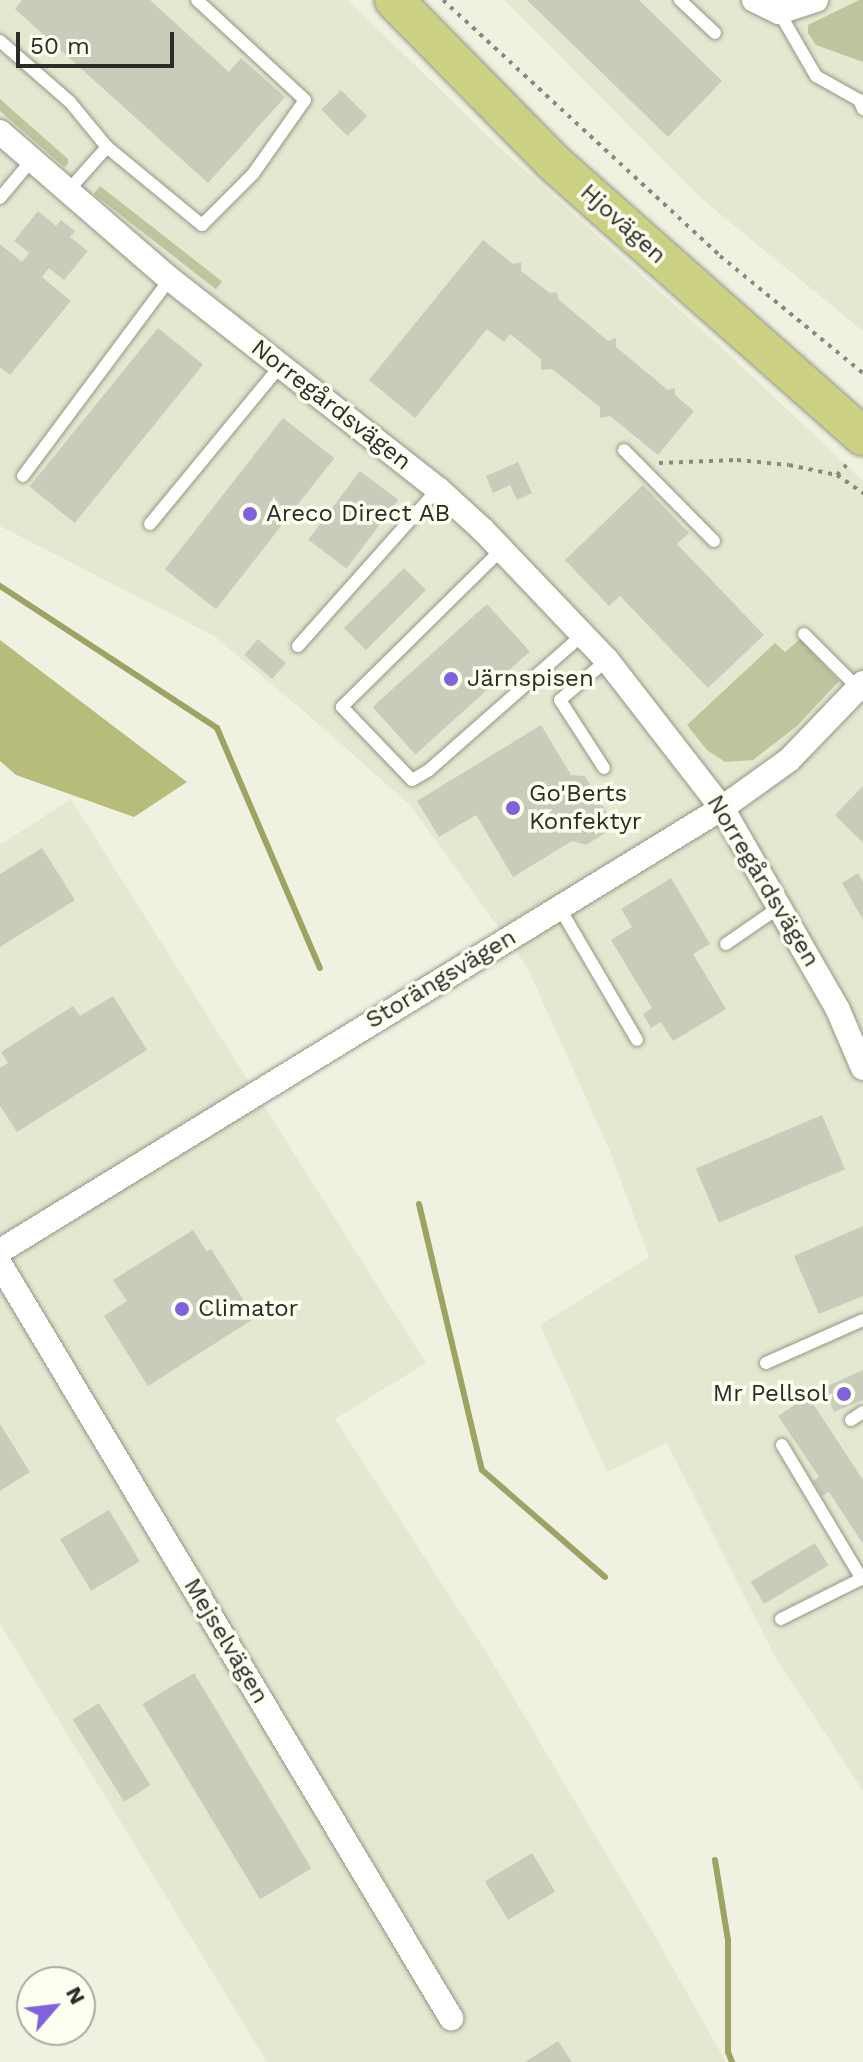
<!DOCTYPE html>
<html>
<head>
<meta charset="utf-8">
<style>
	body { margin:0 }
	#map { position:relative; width:863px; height:2062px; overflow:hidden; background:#f0f2e1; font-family:"Work Sans",sans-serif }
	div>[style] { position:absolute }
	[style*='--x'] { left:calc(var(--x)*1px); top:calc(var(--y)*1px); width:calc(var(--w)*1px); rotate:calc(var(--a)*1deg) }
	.built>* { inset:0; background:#e5e8d0 }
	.green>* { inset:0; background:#c0c49d; transform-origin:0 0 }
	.forest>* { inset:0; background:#b7bc7b }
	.stream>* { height:6px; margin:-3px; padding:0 3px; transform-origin:3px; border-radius:3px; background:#9ea363 }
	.building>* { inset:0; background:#caccbb; transform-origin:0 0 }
	.path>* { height:4px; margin-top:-2px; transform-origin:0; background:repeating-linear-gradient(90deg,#888a7e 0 4px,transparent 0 10px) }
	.roads { filter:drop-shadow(0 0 2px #939586) drop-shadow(0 0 2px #939586) }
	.lane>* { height:12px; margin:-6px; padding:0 6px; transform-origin:6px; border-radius:6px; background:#fff }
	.street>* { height:24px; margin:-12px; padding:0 12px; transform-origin:12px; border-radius:12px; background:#fff }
	.primary>* { height:38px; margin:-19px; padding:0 19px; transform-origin:19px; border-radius:19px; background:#ccd083 }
	.dots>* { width:22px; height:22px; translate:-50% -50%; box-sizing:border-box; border:4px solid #fdfff1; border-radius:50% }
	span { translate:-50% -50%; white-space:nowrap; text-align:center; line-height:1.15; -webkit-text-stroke:7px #fdfff1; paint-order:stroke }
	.street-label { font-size:24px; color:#2b2c26 }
	.poi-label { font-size:24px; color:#2b2c26 }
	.left { translate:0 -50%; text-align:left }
	.right { translate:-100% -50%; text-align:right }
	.north { position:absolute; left:16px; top:1966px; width:80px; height:80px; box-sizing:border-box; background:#fdfff1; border:2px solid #a9aba0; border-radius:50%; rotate:62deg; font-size:22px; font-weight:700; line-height:32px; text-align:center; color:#2b2c26 }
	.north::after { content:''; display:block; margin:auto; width:28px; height:36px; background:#8262dc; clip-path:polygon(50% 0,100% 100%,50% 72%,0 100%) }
	.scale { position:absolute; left:16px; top:32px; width:158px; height:36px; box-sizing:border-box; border:4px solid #2b2c26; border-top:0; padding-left:10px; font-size:24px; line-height:28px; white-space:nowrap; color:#2b2c26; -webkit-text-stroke:6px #fdfff1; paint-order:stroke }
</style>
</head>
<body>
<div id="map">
	<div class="built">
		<div style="clip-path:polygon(0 0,348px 0,497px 145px,721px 347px,863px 481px,863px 1791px,775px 1657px,667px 1443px,607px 1472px,540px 1325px,649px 1257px,609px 1149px,527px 967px,410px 805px,308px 715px,214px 636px,0 526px)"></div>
		<div style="clip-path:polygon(504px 0,863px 0,863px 331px,703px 200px)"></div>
		<div style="clip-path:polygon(71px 799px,426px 1363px,335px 1419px,488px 1655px,651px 1929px,726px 2062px,267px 2062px,0 1624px,0 845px)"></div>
	</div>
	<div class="green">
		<div style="clip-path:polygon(859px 0,863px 0,863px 62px,816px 45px,808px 33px,808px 25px)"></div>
		<div style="clip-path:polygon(0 99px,68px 159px,68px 164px,64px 167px,0 111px)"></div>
		<div style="left:100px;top:186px;width:155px;height:10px;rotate:38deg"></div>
		<div style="clip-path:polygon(800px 639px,839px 681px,797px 726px,753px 760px,725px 762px,707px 750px,687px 725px,775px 643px,785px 652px)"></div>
	</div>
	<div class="forest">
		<div style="clip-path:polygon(0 640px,187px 782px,134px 817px,16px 775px,0 761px)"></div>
	</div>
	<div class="stream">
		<div style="--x:0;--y:586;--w:259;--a:33.2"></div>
		<div style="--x:217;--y:728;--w:261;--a:66.8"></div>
		<div style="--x:419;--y:1204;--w:273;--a:76.7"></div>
		<div style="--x:482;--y:1470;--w:163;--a:41"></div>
		<div style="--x:715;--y:1860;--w:81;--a:80.8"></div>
		<div style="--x:728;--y:1940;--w:112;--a:90"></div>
		<div style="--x:728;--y:2052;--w:11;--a:68"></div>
	</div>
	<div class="building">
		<div style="clip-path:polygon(22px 0,150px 0,229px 72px,241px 58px,285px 97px,208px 183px,15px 9px)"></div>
		<div style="clip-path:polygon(527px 0,639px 0,722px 81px,668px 137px)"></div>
		<div style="left:341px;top:90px;width:37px;height:28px;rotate:45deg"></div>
		<div style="clip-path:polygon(38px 211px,56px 226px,61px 220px,75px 231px,70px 237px,88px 251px,64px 280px,49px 268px,42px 277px,71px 301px,10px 375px,0 367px,0 244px,22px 262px,29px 253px,14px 241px)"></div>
		<div style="clip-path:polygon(483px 240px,513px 264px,521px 262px,521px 271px,550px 293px,557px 292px,558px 299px,608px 341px,616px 338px,616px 347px,668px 390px,675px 388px,675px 395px,694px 411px,658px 455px,610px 416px,600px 418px,600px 407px,552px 369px,541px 370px,541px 359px,510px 334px,504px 342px,487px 329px,415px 418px,369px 380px)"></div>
		<div style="left:158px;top:328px;width:58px;height:204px;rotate:39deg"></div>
		<div style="left:283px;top:418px;width:65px;height:192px;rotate:38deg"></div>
		<div style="clip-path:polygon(518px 462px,532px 493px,517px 500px,510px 485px,493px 493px,486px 476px)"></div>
		<div style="left:360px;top:471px;width:48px;height:86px;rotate:37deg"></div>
		<div style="clip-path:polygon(643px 485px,689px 533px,677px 544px,764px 635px,708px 688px,620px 596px,609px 606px,565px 560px)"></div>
		<div style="left:404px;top:568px;width:31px;height:85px;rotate:45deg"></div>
		<div style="left:487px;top:604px;width:64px;height:154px;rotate:48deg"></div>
		<div style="left:258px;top:639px;width:37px;height:21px;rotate:41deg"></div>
		<div style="clip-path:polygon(541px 725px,571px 775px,585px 776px,611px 820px,610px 830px,586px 845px,572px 841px,513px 877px,476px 815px,439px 837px,417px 801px)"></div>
		<div style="clip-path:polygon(863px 786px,863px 843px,835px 815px)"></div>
		<div style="clip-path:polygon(42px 848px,75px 900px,0 947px,0 874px)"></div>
		<div style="clip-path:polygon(858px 873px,863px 882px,863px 920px,842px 883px)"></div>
		<div style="clip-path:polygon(671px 878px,710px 944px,693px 954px,726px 1009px,673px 1041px,661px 1022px,651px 1028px,643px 1014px,652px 1008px,611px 940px,632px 927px,621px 909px)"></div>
		<div style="clip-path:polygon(113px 996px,147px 1050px,17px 1132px,0 1106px,0 1068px,8px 1063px,1px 1052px,73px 1006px,80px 1016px)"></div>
		<div style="left:822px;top:1115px;width:59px;height:137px;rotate:67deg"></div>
		<div style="clip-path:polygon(863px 1226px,863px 1296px,819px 1314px,794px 1256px)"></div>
		<div style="clip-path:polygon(193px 1230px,207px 1252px,211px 1249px,255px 1318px,148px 1386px,104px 1316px,127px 1301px,113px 1280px)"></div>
		<div style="clip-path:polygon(863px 1370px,863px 1400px,834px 1412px,823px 1388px)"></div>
		<div style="clip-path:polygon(808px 1396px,863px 1480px,863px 1544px,829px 1492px,822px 1496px,813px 1481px,819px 1477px,778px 1416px)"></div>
		<div style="clip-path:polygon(0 1424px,30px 1472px,0 1491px)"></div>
		<div style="left:109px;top:1510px;width:60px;height:57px;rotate:59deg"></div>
		<div style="left:815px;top:1543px;width:26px;height:75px;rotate:59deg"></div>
		<div style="left:194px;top:1673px;width:228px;height:60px;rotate:59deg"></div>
		<div style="left:99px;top:1703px;width:97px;height:31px;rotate:58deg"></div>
		<div style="left:532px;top:1853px;width:45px;height:55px;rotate:59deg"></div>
		<div style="clip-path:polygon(558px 2041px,572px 2062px,525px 2062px)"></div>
	</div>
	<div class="path">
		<div style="--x:443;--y:0;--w:377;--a:42.7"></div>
		<div style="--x:720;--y:256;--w:185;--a:39.3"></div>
		<div style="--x:659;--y:463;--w:78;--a:-2.2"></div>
		<div style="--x:737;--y:460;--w:52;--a:5.5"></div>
		<div style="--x:789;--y:465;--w:49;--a:11.8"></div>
		<div style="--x:837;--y:475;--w:32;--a:35"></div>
		<div style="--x:837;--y:475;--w:18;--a:-47"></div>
	</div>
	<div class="roads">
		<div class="lane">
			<div style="--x:680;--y:0;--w:48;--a:43.3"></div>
			<div style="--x:779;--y:12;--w:74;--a:60"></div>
			<div style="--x:816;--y:76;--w:49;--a:29.2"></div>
			<div style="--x:859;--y:100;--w:10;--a:66"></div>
			<div style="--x:0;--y:41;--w:93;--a:41.1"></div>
			<div style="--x:70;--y:102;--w:58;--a:50.6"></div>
			<div style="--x:107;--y:147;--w:123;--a:39.4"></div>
			<div style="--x:202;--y:225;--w:72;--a:-45"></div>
			<div style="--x:253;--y:174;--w:90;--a:-54.9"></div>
			<div style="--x:305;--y:100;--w:147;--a:-137.2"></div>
			<div style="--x:66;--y:193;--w:62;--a:-48.3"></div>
			<div style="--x:0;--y:198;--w:48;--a:-50"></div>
			<div style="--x:624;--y:450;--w:128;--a:45.3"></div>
			<div style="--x:23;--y:476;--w:246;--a:-53.3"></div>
			<div style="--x:150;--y:524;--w:206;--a:-50.5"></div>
			<div style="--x:502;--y:549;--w:225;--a:135.4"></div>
			<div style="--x:342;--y:707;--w:101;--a:46.2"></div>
			<div style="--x:412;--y:780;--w:20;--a:-30"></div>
			<div style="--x:429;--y:770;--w:205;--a:-41.4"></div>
			<div style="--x:804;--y:634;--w:76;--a:45"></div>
			<div style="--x:298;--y:646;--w:210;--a:-48.3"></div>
			<div style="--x:604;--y:768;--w:81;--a:-122.9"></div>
			<div style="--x:560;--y:700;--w:62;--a:-40.4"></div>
			<div style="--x:559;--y:907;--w:154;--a:59.6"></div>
			<div style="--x:726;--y:944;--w:67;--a:-34.6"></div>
			<div style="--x:766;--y:1363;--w:106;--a:-23.9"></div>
			<div style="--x:851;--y:1420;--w:14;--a:-34"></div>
			<div style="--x:782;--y:1445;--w:156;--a:59.2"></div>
			<div style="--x:781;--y:1619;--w:92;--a:-26.6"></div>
		</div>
		<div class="street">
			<div style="--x:754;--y:0;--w:28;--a:26"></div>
			<div style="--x:779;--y:12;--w:39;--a:-18"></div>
			<div style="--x:0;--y:132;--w:225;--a:40.9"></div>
			<div style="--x:170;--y:279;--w:340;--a:38.1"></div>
			<div style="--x:438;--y:489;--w:61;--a:42.3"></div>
			<div style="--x:483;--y:530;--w:180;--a:46.4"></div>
			<div style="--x:607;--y:660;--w:187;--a:52.2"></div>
			<div style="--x:722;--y:808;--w:233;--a:60.1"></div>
			<div style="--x:838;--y:1010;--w:63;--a:66.7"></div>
			<div style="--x:0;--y:1251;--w:847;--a:-31.53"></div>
			<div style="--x:722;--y:808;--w:82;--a:-35.6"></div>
			<div style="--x:789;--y:760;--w:107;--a:-46.1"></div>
			<div style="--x:0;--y:1264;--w:879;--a:59.11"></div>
		</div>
		<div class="primary">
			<div style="--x:394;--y:0;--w:227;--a:45.5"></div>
			<div style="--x:553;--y:162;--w:414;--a:41.5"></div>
		</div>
	</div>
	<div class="dots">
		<div style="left:250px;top:514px;background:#8262dc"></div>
		<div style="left:451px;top:679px;background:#8262dc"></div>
		<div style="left:513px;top:808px;background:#8262dc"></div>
		<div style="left:182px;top:1309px;background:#8262dc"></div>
		<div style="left:844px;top:1394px;background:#8262dc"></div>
	</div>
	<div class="street-label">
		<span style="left:623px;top:224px;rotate:42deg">Hjovägen</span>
		<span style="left:331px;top:405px;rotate:38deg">Norregårdsvägen</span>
		<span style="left:763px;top:881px;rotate:59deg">Norregårdsvägen</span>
		<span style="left:441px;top:979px;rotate:-31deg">Storängsvägen</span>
		<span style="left:226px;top:1641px;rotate:59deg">Mejselvägen</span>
	</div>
	<div class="poi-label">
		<span class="left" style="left:266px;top:514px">Areco Direct AB</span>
		<span class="left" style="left:467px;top:679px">Järnspisen</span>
		<span class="left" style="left:529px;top:808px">Go'Berts<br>Konfektyr</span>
		<span class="left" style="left:198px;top:1309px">Climator</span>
		<span class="right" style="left:828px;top:1394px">Mr Pellsol</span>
	</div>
	<div class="north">N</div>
	<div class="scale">50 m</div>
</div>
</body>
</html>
